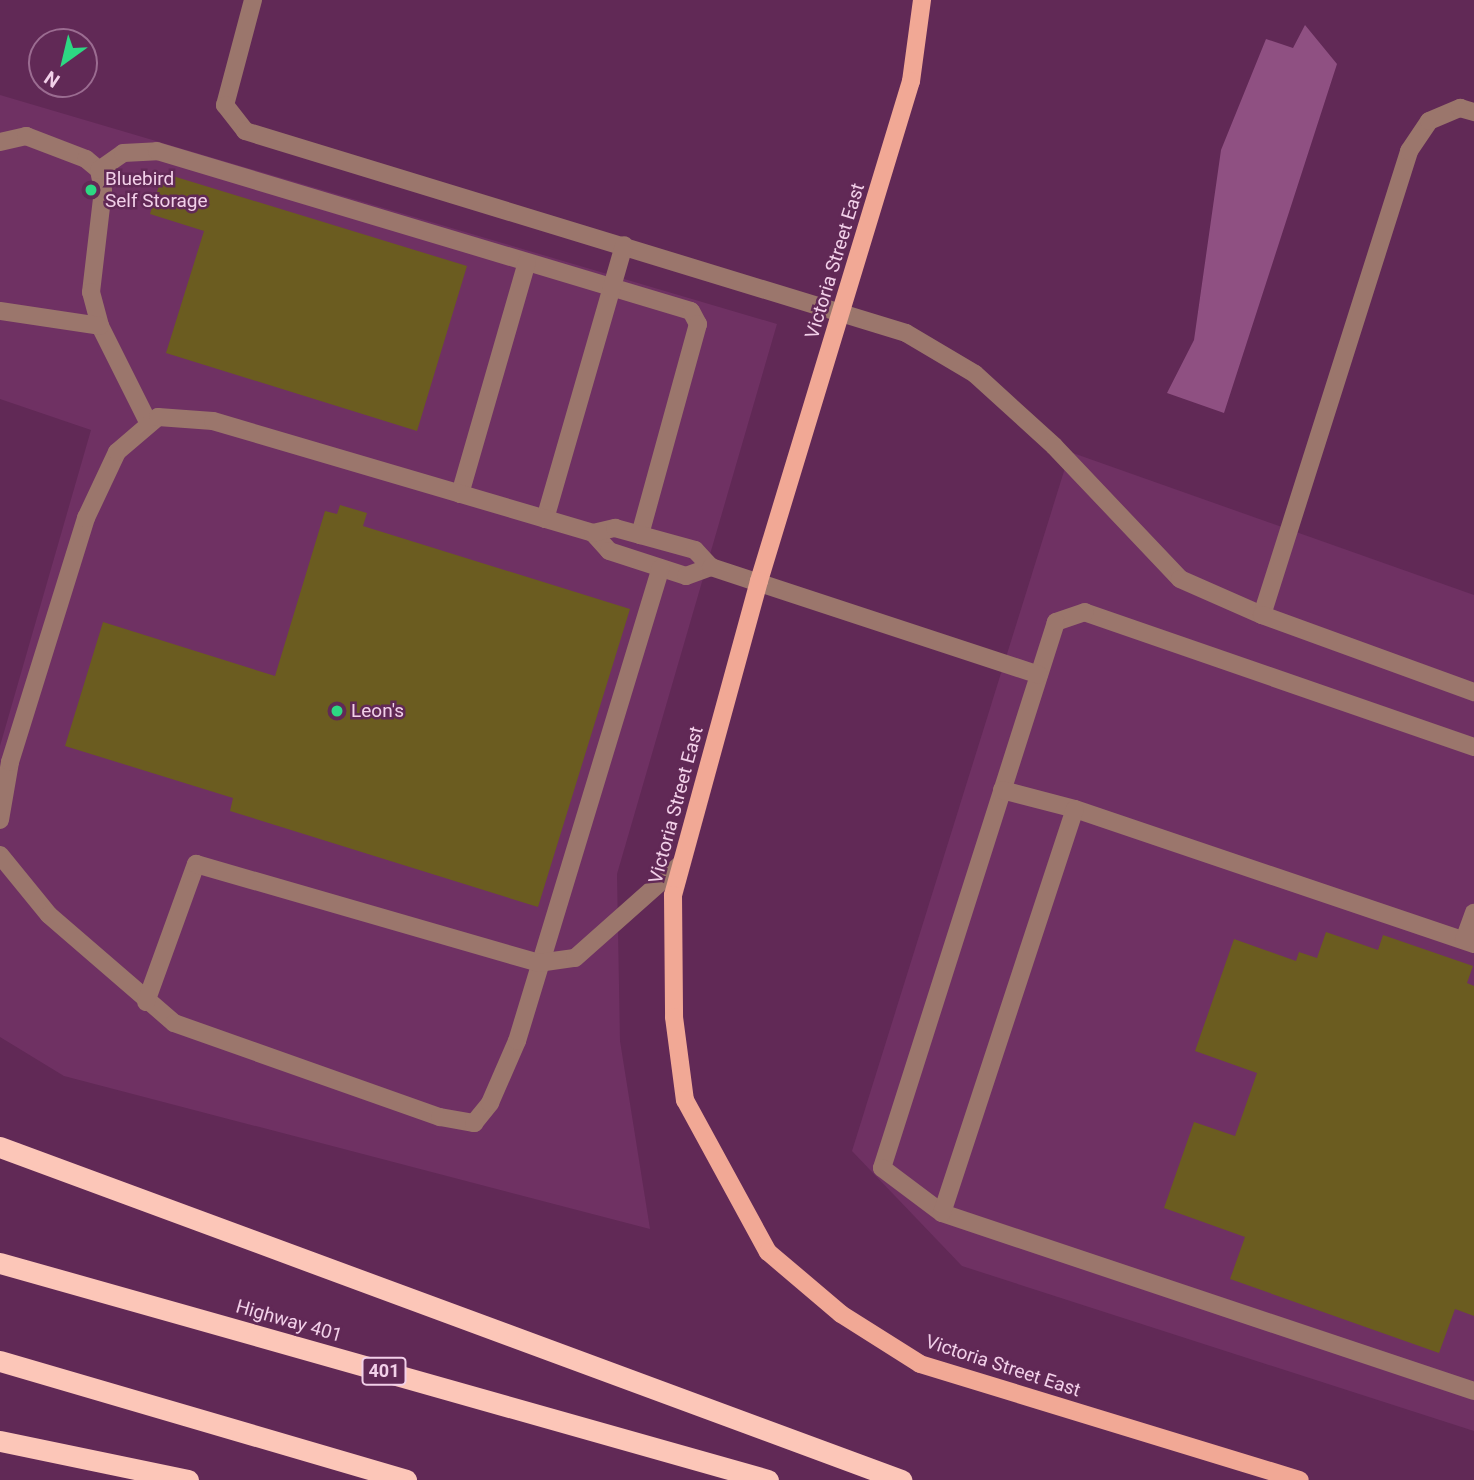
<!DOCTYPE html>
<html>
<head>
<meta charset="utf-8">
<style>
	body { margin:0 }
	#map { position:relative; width:1474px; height:1480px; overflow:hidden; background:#612956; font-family:Roboto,sans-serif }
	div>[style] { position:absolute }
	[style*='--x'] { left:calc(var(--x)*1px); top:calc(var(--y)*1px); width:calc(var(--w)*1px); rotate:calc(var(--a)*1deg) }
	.built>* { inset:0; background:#6f3163 }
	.forest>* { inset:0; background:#8f5082 }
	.building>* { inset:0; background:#6b5c20 }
	.minor>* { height:18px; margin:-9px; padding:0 9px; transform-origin:9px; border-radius:9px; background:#9b766c }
	.major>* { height:18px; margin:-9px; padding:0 9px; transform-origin:9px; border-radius:9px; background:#f1a895 }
	.highway>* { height:21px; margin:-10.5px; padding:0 10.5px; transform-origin:10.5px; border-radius:10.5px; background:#fcc6b8 }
	.dots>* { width:19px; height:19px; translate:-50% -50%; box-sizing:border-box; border:4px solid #612956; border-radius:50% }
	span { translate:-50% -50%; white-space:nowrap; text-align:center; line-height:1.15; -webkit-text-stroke:5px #612956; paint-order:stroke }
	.shield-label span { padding:2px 5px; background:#612956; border:2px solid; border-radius:5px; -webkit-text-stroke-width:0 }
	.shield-label { font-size:18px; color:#f2d0e9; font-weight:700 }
	.poi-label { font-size:19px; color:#f2d0e9 }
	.left { translate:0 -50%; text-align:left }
	.street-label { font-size:19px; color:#f2d0e9 }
	.north { position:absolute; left:28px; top:28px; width:70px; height:70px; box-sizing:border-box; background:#612956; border:2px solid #9b6c91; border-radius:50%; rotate:214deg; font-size:19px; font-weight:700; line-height:28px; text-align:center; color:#f2d0e9 }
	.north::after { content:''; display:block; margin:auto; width:24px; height:32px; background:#2dd883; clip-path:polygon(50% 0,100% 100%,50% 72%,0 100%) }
</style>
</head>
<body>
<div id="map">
	<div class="built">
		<div style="clip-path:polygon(0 95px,777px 324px,617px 874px,620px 1041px,650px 1229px,64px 1076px,0 1037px,0 746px,91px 430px,0 399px)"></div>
		<div style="clip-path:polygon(1070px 452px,1474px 595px,1474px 1431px,962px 1266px,852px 1151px)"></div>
	</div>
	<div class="forest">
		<div style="clip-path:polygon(1305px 25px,1337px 64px,1224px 413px,1167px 393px,1194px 340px,1221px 150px,1266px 39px,1293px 48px)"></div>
	</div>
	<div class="building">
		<div style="clip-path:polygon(163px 173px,467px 266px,417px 431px,166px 353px,204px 231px,150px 214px)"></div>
		<div style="clip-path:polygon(340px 505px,367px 513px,363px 526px,630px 609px,538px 907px,230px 811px,233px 798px,65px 746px,103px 622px,275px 676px,325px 511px,337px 514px)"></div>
		<div style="clip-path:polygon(1326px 932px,1378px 950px,1383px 935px,1473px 966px,1467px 983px,1474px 986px,1474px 1316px,1455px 1309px,1439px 1353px,1230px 1279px,1245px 1237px,1164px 1208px,1194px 1122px,1235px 1136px,1257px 1073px,1195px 1051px,1234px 939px,1296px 961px,1299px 952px,1317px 958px)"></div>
	</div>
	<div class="minor">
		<div style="--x:253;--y:0;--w:109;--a:104.9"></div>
		<div style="--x:225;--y:105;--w:33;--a:52"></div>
		<div style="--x:245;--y:131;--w:691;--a:16.99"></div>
		<div style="--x:906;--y:333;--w:80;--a:30.7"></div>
		<div style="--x:975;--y:374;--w:107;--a:42.3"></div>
		<div style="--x:1054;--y:446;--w:183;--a:46.5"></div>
		<div style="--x:1180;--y:579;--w:90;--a:23.7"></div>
		<div style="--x:1262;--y:615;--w:487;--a:-72.4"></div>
		<div style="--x:1409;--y:151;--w:36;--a:-56"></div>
		<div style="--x:1429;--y:121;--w:34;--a:-23"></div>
		<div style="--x:1460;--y:108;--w:15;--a:16"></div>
		<div style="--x:0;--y:142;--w:27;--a:-13"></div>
		<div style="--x:26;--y:136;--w:64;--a:21"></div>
		<div style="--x:86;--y:159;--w:17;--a:40"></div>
		<div style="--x:99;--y:170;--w:20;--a:79"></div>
		<div style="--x:103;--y:190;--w:103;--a:96.7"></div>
		<div style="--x:91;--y:292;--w:35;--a:75"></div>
		<div style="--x:100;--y:326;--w:107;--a:63.4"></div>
		<div style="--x:99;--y:170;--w:29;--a:-35"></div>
		<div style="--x:123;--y:153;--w:34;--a:-3"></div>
		<div style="--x:157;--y:151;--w:557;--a:16.68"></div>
		<div style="--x:691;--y:311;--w:15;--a:62"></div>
		<div style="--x:698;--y:324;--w:219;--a:105.4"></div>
		<div style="--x:0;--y:311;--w:101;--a:8.5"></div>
		<div style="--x:460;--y:494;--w:241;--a:-73.9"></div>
		<div style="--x:545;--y:519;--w:285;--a:-73.9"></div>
		<div style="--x:593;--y:533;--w:24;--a:48"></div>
		<div style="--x:609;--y:551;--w:81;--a:18"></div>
		<div style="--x:686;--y:576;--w:27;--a:-20"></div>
		<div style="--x:1262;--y:615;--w:226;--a:20"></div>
		<div style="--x:1474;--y:747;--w:412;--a:-160.9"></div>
		<div style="--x:1085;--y:612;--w:31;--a:161"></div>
		<div style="--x:1056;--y:622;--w:573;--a:107.68"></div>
		<div style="--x:882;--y:1168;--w:75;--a:36.9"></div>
		<div style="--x:942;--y:1213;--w:561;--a:18.5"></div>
		<div style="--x:1002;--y:790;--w:75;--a:14.6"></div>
		<div style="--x:1075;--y:809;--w:421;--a:18.7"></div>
		<div style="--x:0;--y:820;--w:59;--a:-80.2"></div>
		<div style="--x:10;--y:762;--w:256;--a:-72.7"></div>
		<div style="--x:86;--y:518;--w:73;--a:-64.8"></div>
		<div style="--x:117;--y:452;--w:54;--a:-40.5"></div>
		<div style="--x:158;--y:417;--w:55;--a:4.2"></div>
		<div style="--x:213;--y:421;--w:396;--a:16.4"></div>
		<div style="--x:593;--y:533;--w:23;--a:-13"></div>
		<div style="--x:615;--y:528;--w:83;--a:15.4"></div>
		<div style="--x:695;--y:550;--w:23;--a:47"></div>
		<div style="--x:711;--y:567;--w:345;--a:18.2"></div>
		<div style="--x:0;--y:855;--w:77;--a:50.8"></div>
		<div style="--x:49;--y:915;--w:165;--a:40.8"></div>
		<div style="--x:174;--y:1023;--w:282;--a:19.5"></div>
		<div style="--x:440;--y:1117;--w:35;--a:10"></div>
		<div style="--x:474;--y:1123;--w:26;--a:-51"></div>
		<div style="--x:490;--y:1103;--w:68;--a:-66.5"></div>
		<div style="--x:517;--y:1041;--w:494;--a:-73.1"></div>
		<div style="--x:1464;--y:940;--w:29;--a:-70"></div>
		<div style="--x:146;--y:1002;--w:147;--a:-70.1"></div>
		<div style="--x:196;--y:864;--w:356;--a:16.1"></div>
		<div style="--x:538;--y:963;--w:37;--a:-8"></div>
		<div style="--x:575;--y:958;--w:142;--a:-41.6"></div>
		<div style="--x:942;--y:1213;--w:425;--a:-71.8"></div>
	</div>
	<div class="major">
		<div style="--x:922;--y:0;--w:82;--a:97.7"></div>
		<div style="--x:911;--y:81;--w:523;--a:106.91"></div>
		<div style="--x:759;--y:581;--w:326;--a:105.3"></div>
		<div style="--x:673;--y:895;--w:122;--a:89.5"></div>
		<div style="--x:674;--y:1017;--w:84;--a:82.5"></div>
		<div style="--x:685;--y:1100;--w:173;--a:61.4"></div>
		<div style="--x:768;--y:1252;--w:96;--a:40.3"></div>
		<div style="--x:841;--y:1314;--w:93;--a:32.3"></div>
		<div style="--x:920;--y:1364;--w:397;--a:17"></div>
	</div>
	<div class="highway">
		<div style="--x:0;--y:1147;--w:961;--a:20.28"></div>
		<div style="--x:0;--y:1263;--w:798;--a:15.78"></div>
		<div style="--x:0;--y:1361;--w:423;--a:16.3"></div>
		<div style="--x:0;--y:1441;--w:192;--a:11.7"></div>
	</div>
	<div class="dots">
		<div style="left:91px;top:190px;background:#2dd883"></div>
		<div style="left:337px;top:711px;background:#2dd883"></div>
	</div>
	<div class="shield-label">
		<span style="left:384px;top:1371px">401</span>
	</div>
	<div class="poi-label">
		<span class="left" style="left:105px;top:190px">Bluebird<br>Self Storage</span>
		<span class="left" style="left:351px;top:711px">Leon's</span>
	</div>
	<div class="street-label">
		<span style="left:835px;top:261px;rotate:-73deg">Victoria Street East</span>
		<span style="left:676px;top:805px;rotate:-75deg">Victoria Street East</span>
		<span style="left:289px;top:1321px;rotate:16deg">Highway 401</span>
		<span style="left:1003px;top:1366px;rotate:18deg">Victoria Street East</span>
	</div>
	<div class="north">N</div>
</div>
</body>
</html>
